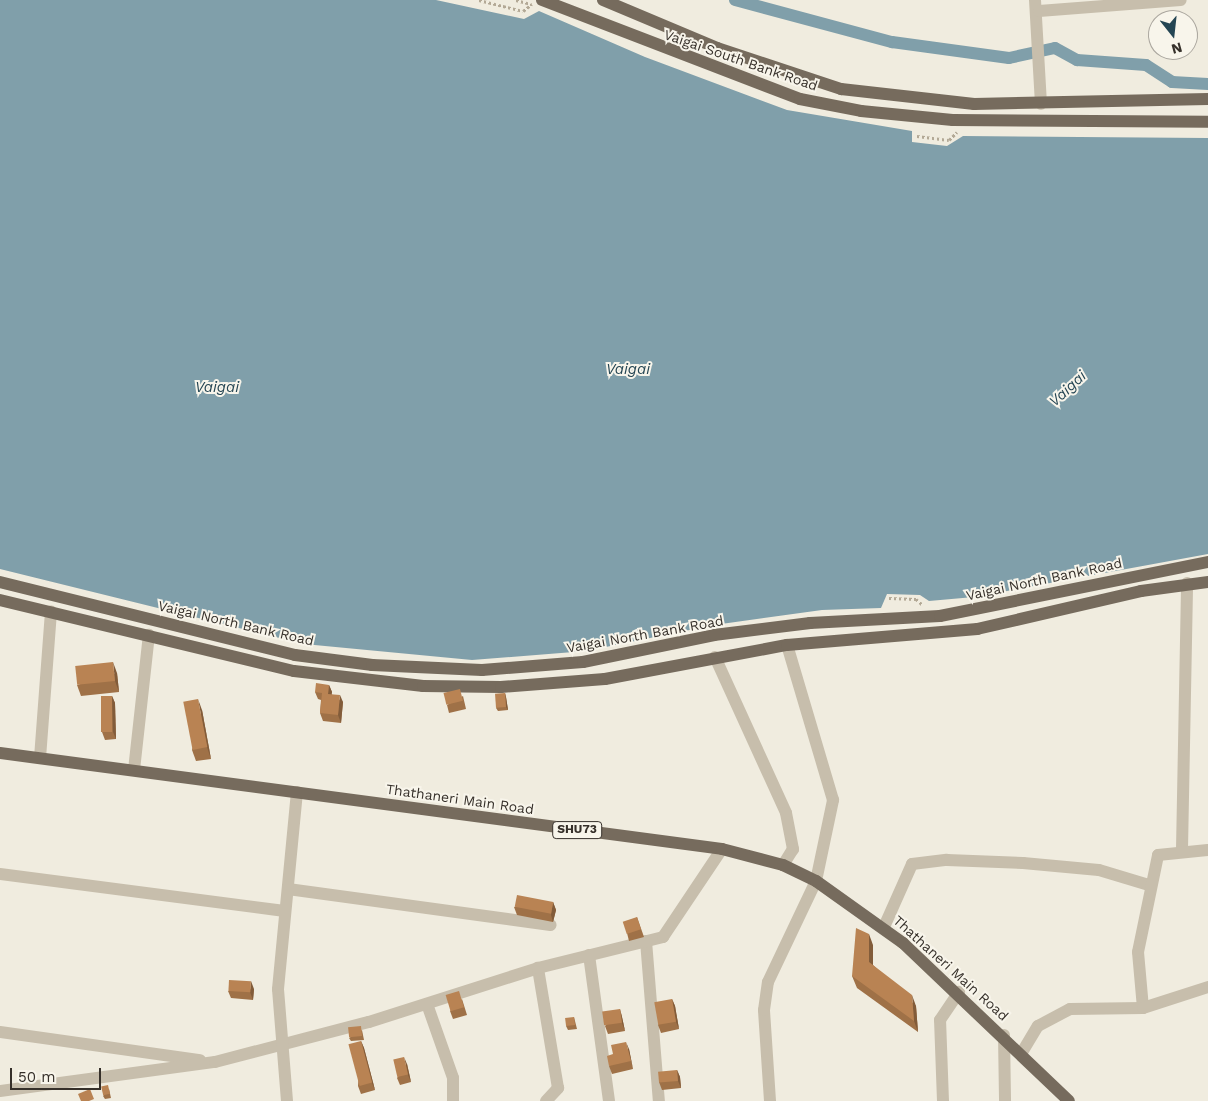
<!DOCTYPE html>
<html>
<head>
<meta charset="utf-8">
<style>
	body { margin:0 }
	#map { position:relative; width:1208px; height:1101px; overflow:hidden; background:#f0ecdf; font-family:"Work Sans",sans-serif }
	div>[style] { position:absolute }
	[style*='--x'] { left:calc(var(--x)*1px); top:calc(var(--y)*1px); width:calc(var(--w)*1px); rotate:calc(var(--a)*1deg) }
	.water>* { inset:0; background:#809faa }
	.canal>* { height:12px; margin:-6px; padding:0 6px; transform-origin:6px; border-radius:6px; background:#809faa }
	.path>* { height:2.5px; margin-top:-1.25px; transform-origin:0; background:repeating-linear-gradient(90deg,#b3a996 0 2.5px,transparent 0 5px) }
	.minor>* { height:12px; margin:-6px; padding:0 6px; transform-origin:6px; border-radius:6px; background:#c7beac }
	.major>* { height:12px; margin:-6px; padding:0 6px; transform-origin:6px; border-radius:6px; background:#766b5d }
	.wall>* { inset:0; background:#9f7147 }
	.shaded-wall>* { inset:0; background:#825c3a }
	.building>* { inset:0; background:#b98353; transform-origin:0 0 }
	span { translate:-50% -50%; white-space:nowrap; text-align:center; line-height:1.15; -webkit-text-stroke:4px #f8f5eb; paint-order:stroke }
	.shield-label span { padding:1px 4px; background:#f8f5eb; border:1px solid; border-radius:4px; -webkit-text-stroke-width:0 }
	.shield-label { font-size:12px; color:#36302a; font-weight:700 }
	.street-label { font-size:14px; color:#36302a }
	.water-label { font-size:15px; color:#244553; font-style:italic }
	.north { position:absolute; left:1148px; top:10px; width:50px; height:50px; box-sizing:border-box; background:#f8f5eb; border:1px solid #aaa69e; border-radius:50%; rotate:164deg; font-size:14px; font-weight:700; line-height:20px; text-align:center; color:#36302a }
	.north::after { content:''; display:block; margin:auto; width:18px; height:22px; background:#244553; clip-path:polygon(50% 0,100% 100%,50% 72%,0 100%) }
	.scale { position:absolute; left:10px; top:1068px; width:91px; height:22px; box-sizing:border-box; border:2px solid #36302a; border-top:0; padding-left:6px; font-size:15px; line-height:18px; white-space:nowrap; color:#36302a; -webkit-text-stroke:4px #f8f5eb; paint-order:stroke }
</style>
</head>
<body>
<div id="map">
	<div class="water">
		<div style="clip-path:polygon(0 0,436px 0,524px 19px,539px 11px,645px 57px,787px 110px,912px 131px,912px 142px,947px 146px,963px 136px,1208px 138px,1208px 554px,974px 597px,929px 601px,920px 595px,887px 594px,881px 608px,822px 610px,714px 625px,586px 651px,472px 660px,304px 644px,0 569px)"></div>
	</div>
	<div class="canal">
		<div style="--x:735;--y:0;--w:163;--a:15"></div>
		<div style="--x:892;--y:42;--w:118;--a:7.8"></div>
		<div style="--x:1009;--y:58;--w:47;--a:-12.3"></div>
		<div style="--x:1055;--y:48;--w:25;--a:29"></div>
		<div style="--x:1077;--y:60;--w:69;--a:4.1"></div>
		<div style="--x:1146;--y:65;--w:31;--a:33"></div>
		<div style="--x:1172;--y:82;--w:36;--a:3"></div>
	</div>
	<div class="path">
		<div style="--x:479;--y:0;--w:45;--a:14"></div>
		<div style="--x:523;--y:11;--w:11;--a:-38"></div>
		<div style="--x:516;--y:0;--w:16;--a:15"></div>
		<div style="--x:917;--y:136;--w:32;--a:7"></div>
		<div style="--x:949;--y:140;--w:11;--a:-45"></div>
		<div style="--x:889;--y:598;--w:27;--a:2"></div>
		<div style="--x:916;--y:599;--w:9;--a:41"></div>
	</div>
	<div class="minor">
		<div style="--x:1035;--y:0;--w:104;--a:86.7"></div>
		<div style="--x:1039;--y:11;--w:142;--a:-4.4"></div>
		<div style="--x:715;--y:657;--w:171;--a:65.5"></div>
		<div style="--x:786;--y:813;--w:37;--a:79"></div>
		<div style="--x:793;--y:849;--w:19;--a:122"></div>
		<div style="--x:40;--y:758;--w:147;--a:-85.7"></div>
		<div style="--x:134;--y:770;--w:136;--a:-83.7"></div>
		<div style="--x:1182;--y:849;--w:266;--a:-88.9"></div>
		<div style="--x:0;--y:874;--w:287;--a:7.4"></div>
		<div style="--x:288;--y:889;--w:265;--a:7.8"></div>
		<div style="--x:884;--y:927;--w:69;--a:-66"></div>
		<div style="--x:912;--y:864;--w:35;--a:-7"></div>
		<div style="--x:947;--y:860;--w:76;--a:2.3"></div>
		<div style="--x:1023;--y:863;--w:76;--a:5.3"></div>
		<div style="--x:1099;--y:870;--w:52;--a:16.7"></div>
		<div style="--x:646;--y:941;--w:161;--a:85.4"></div>
		<div style="--x:589;--y:955;--w:147;--a:82.2"></div>
		<div style="--x:427;--y:1004;--w:78;--a:70.6"></div>
		<div style="--x:453;--y:1078;--w:23;--a:90"></div>
		<div style="--x:1143;--y:1008;--w:56;--a:-95.1"></div>
		<div style="--x:1138;--y:952;--w:99;--a:-78.3"></div>
		<div style="--x:1158;--y:855;--w:50;--a:-5.7"></div>
		<div style="--x:0;--y:1032;--w:202;--a:8"></div>
		<div style="--x:1004;--y:1035;--w:66;--a:89.1"></div>
		<div style="--x:1021;--y:1054;--w:33;--a:-59"></div>
		<div style="--x:1038;--y:1026;--w:36;--a:-28"></div>
		<div style="--x:1070;--y:1009;--w:73;--a:-0.8"></div>
		<div style="--x:1143;--y:1008;--w:68;--a:-17.9"></div>
		<div style="--x:0;--y:1091;--w:217;--a:-7.7"></div>
		<div style="--x:215;--y:1062;--w:159;--a:-14.6"></div>
		<div style="--x:369;--y:1022;--w:177;--a:-17.7"></div>
		<div style="--x:287;--y:1101;--w:112;--a:-94.6"></div>
		<div style="--x:278;--y:989;--w:198;--a:-84.5"></div>
		<div style="--x:546;--y:1101;--w:18;--a:-47"></div>
		<div style="--x:558;--y:1088;--w:122;--a:-99.5"></div>
		<div style="--x:538;--y:968;--w:129;--a:-13.9"></div>
		<div style="--x:663;--y:937;--w:106;--a:-56.2"></div>
		<div style="--x:770;--y:1101;--w:91;--a:-93.8"></div>
		<div style="--x:764;--y:1010;--w:28;--a:-82"></div>
		<div style="--x:768;--y:982;--w:112;--a:-64.6"></div>
		<div style="--x:816;--y:881;--w:83;--a:-78.1"></div>
		<div style="--x:833;--y:800;--w:162;--a:-106.5"></div>
		<div style="--x:943;--y:1101;--w:81;--a:-92.1"></div>
		<div style="--x:940;--y:1020;--w:34;--a:-56"></div>
	</div>
	<div class="major">
		<div style="--x:542;--y:0;--w:276;--a:21"></div>
		<div style="--x:800;--y:99;--w:62;--a:11.1"></div>
		<div style="--x:861;--y:111;--w:92;--a:5.6"></div>
		<div style="--x:953;--y:120;--w:255;--a:0.4"></div>
		<div style="--x:603;--y:0;--w:124;--a:22.8"></div>
		<div style="--x:717;--y:48;--w:131;--a:18.3"></div>
		<div style="--x:841;--y:89;--w:134;--a:6.4"></div>
		<div style="--x:974;--y:104;--w:234;--a:-1.2"></div>
		<div style="--x:0;--y:582;--w:304;--a:13.9"></div>
		<div style="--x:295;--y:655;--w:78;--a:7.4"></div>
		<div style="--x:372;--y:665;--w:110;--a:2.6"></div>
		<div style="--x:482;--y:670;--w:101;--a:-4.5"></div>
		<div style="--x:583;--y:662;--w:134;--a:-11.6"></div>
		<div style="--x:714;--y:635;--w:97;--a:-7.1"></div>
		<div style="--x:810;--y:623;--w:130;--a:-3.1"></div>
		<div style="--x:940;--y:616;--w:273;--a:-11.4"></div>
		<div style="--x:0;--y:600;--w:302;--a:13.6"></div>
		<div style="--x:294;--y:671;--w:130;--a:6.6"></div>
		<div style="--x:423;--y:686;--w:78;--a:0.7"></div>
		<div style="--x:501;--y:687;--w:104;--a:-4.4"></div>
		<div style="--x:605;--y:679;--w:185;--a:-10.6"></div>
		<div style="--x:787;--y:645;--w:191;--a:-4.8"></div>
		<div style="--x:977;--y:629;--w:168;--a:-13"></div>
		<div style="--x:1141;--y:591;--w:68;--a:-7.7"></div>
		<div style="--x:0;--y:753;--w:728;--a:7.57"></div>
		<div style="--x:722;--y:849;--w:63;--a:14.7"></div>
		<div style="--x:783;--y:865;--w:37;--a:26"></div>
		<div style="--x:816;--y:881;--w:107;--a:35.5"></div>
		<div style="--x:903;--y:943;--w:229;--a:43.6"></div>
	</div>
	<div class="wall">
		<div style="clip-path:polygon(117px 673px,119px 692px,81px 696px,77px 685px)"></div>
		<div style="clip-path:polygon(329px 685px,332px 692px,331px 694px,343px 702px,341px 723px,323px 721px,320px 713px,321px 700px,318px 699px,315px 692px)"></div>
		<div style="clip-path:polygon(505px 693px,506px 697px,508px 710px,498px 711px,496px 708px)"></div>
		<div style="clip-path:polygon(112px 696px,115px 703px,116px 739px,105px 740px,102px 732px)"></div>
		<div style="clip-path:polygon(463px 696px,466px 709px,449px 713px,447px 705px)"></div>
		<div style="clip-path:polygon(202px 710px,211px 759px,196px 761px,192px 750px)"></div>
		<div style="clip-path:polygon(553px 902px,556px 910px,553px 922px,517px 915px,514px 907px)"></div>
		<div style="clip-path:polygon(637px 917px,644px 937px,629px 941px,627px 933px)"></div>
		<div style="clip-path:polygon(873px 945px,873px 965px,916px 1006px,918px 1032px,857px 988px,852px 976px)"></div>
		<div style="clip-path:polygon(254px 989px,253px 1000px,231px 998px,228px 991px)"></div>
		<div style="clip-path:polygon(462px 999px,467px 1015px,453px 1019px,450px 1011px)"></div>
		<div style="clip-path:polygon(672px 999px,675px 1006px,679px 1029px,661px 1033px,658px 1025px)"></div>
		<div style="clip-path:polygon(620px 1009px,622px 1017px,625px 1031px,608px 1034px,605px 1026px)"></div>
		<div style="clip-path:polygon(574px 1017px,577px 1029px,568px 1030px,566px 1026px)"></div>
		<div style="clip-path:polygon(362px 1030px,364px 1040px,351px 1041px,349px 1038px)"></div>
		<div style="clip-path:polygon(361px 1041px,364px 1048px,375px 1090px,361px 1094px,358px 1086px)"></div>
		<div style="clip-path:polygon(629px 1049px,633px 1069px,612px 1074px,609px 1066px)"></div>
		<div style="clip-path:polygon(407px 1064px,411px 1082px,400px 1085px,397px 1078px)"></div>
		<div style="clip-path:polygon(677px 1070px,680px 1077px,681px 1088px,662px 1090px,659px 1082px)"></div>
		<div style="clip-path:polygon(109px 1089px,111px 1098px,105px 1099px,103px 1096px)"></div>
	</div>
	<div class="shaded-wall">
		<div style="clip-path:polygon(113px 662px,117px 673px,119px 692px,115px 681px)"></div>
		<div style="clip-path:polygon(329px 685px,332px 692px,331px 701px,328px 694px)"></div>
		<div style="clip-path:polygon(505px 693px,506px 697px,508px 710px,506px 707px)"></div>
		<div style="clip-path:polygon(340px 695px,343px 702px,341px 723px,338px 715px)"></div>
		<div style="clip-path:polygon(112px 696px,115px 703px,116px 739px,113px 732px)"></div>
		<div style="clip-path:polygon(198px 699px,202px 710px,211px 759px,207px 747px)"></div>
		<div style="clip-path:polygon(553px 902px,556px 910px,553px 922px,551px 915px)"></div>
		<div style="clip-path:polygon(869px 934px,873px 945px,873px 973px,869px 962px)"></div>
		<div style="clip-path:polygon(251px 981px,254px 989px,253px 1000px,250px 992px)"></div>
		<div style="clip-path:polygon(912px 995px,916px 1006px,918px 1032px,914px 1021px)"></div>
		<div style="clip-path:polygon(672px 999px,675px 1006px,679px 1029px,676px 1022px)"></div>
		<div style="clip-path:polygon(620px 1009px,622px 1017px,625px 1031px,622px 1023px)"></div>
		<div style="clip-path:polygon(361px 1041px,364px 1048px,375px 1090px,372px 1083px)"></div>
		<div style="clip-path:polygon(626px 1042px,629px 1049px,633px 1069px,631px 1061px)"></div>
		<div style="clip-path:polygon(404px 1057px,407px 1064px,411px 1082px,408px 1075px)"></div>
		<div style="clip-path:polygon(677px 1070px,680px 1077px,681px 1088px,678px 1081px)"></div>
	</div>
	<div class="building">
		<div style="left:113px;top:662px;width:19px;height:38px;rotate:84deg"></div>
		<div style="clip-path:polygon(316px 683px,329px 685px,328px 694px,340px 695px,338px 715px,320px 713px,322px 693px,315px 692px)"></div>
		<div style="left:460px;top:689px;width:12px;height:17px;rotate:76deg"></div>
		<div style="left:505px;top:693px;width:14px;height:10px;rotate:86deg"></div>
		<div style="left:101px;top:696px;width:11px;height:36px"></div>
		<div style="left:198px;top:699px;width:49px;height:15px;rotate:79deg"></div>
		<div style="left:517px;top:895px;width:37px;height:12px;rotate:11deg"></div>
		<div style="left:637px;top:917px;width:13px;height:15px;rotate:72deg"></div>
		<div style="clip-path:polygon(856px 928px,869px 934px,869px 962px,912px 995px,914px 1021px,852px 976px)"></div>
		<div style="left:229px;top:980px;width:22px;height:11px;rotate:3deg"></div>
		<div style="left:459px;top:991px;width:17px;height:14px;rotate:73deg"></div>
		<div style="left:672px;top:999px;width:23px;height:18px;rotate:80deg"></div>
		<div style="left:620px;top:1009px;width:14px;height:18px;rotate:82deg"></div>
		<div style="left:574px;top:1017px;width:8px;height:9px;rotate:83deg"></div>
		<div style="left:361px;top:1026px;width:10px;height:13px;rotate:84deg"></div>
		<div style="left:361px;top:1041px;width:43px;height:13px;rotate:75deg"></div>
		<div style="clip-path:polygon(626px 1042px,631px 1061px,609px 1066px,607px 1056px,613px 1054px,611px 1045px)"></div>
		<div style="left:404px;top:1057px;width:18px;height:11px;rotate:77deg"></div>
		<div style="left:677px;top:1070px;width:11px;height:19px;rotate:85deg"></div>
		<div style="left:108px;top:1085px;width:9px;height:7px;rotate:77deg"></div>
		<div style="clip-path:polygon(90px 1089px,94px 1099px,89px 1101px,81px 1101px,78px 1094px)"></div>
	</div>
	<div class="shield-label">
		<span style="left:577px;top:830px">SHU73</span>
	</div>
	<div class="street-label">
		<span style="left:741px;top:60px;rotate:19deg">Vaigai South Bank Road</span>
		<span style="left:1044px;top:579px;rotate:-12deg">Vaigai North Bank Road</span>
		<span style="left:236px;top:623px;rotate:13deg">Vaigai North Bank Road</span>
		<span style="left:645px;top:634px;rotate:-10deg">Vaigai North Bank Road</span>
		<span style="left:460px;top:799px;rotate:8deg">Thathaneri Main Road</span>
		<span style="left:951px;top:968px;rotate:42deg">Thathaneri Main Road</span>
	</div>
	<div class="water-label">
		<span style="left:628px;top:370px">Vaigai</span>
		<span style="left:217px;top:388px">Vaigai</span>
		<span style="left:1068px;top:389px;rotate:-43deg">Vaigai</span>
	</div>
	<div class="north">N</div>
	<div class="scale">50 m</div>
</div>
</body>
</html>
